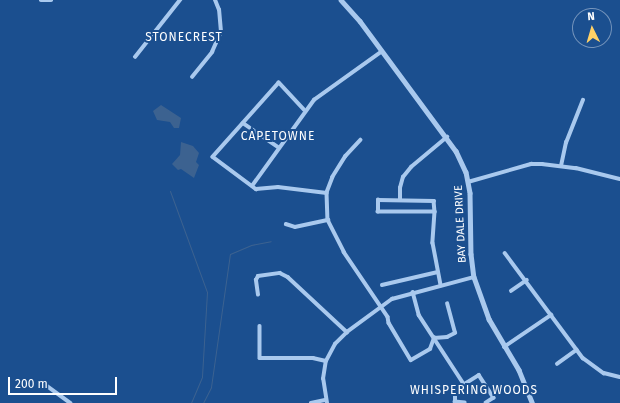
<!DOCTYPE html>
<html>
<head>
<meta charset="utf-8">
<style>
	body { margin:0 }
	#map { position:relative; width:620px; height:403px; overflow:hidden; background:#1b4f8f; font-family:"Fira Sans",sans-serif }
	div>[style] { position:absolute }
	[style*='--x'] { left:calc(var(--x)*1px); top:calc(var(--y)*1px); width:calc(var(--w)*1px); rotate:calc(var(--a)*1deg) }
	.water>* { inset:0; background:#3c6290 }
	.stream>* { height:1px; margin:-0.5px; padding:0 0.5px; transform-origin:0.5px; border-radius:0.5px; background:#3c6290 }
	.minor>* { height:3.5px; margin:-1.75px; padding:0 1.75px; transform-origin:1.75px; border-radius:1.75px; background:#a9c9ee }
	.tertiary>* { height:4.5px; margin:-2.25px; padding:0 2.25px; transform-origin:2.25px; border-radius:2.25px; background:#a9c9ee }
	span { translate:-50% -50%; white-space:nowrap; text-align:center; line-height:1.15; -webkit-text-stroke:4px #1b4f8f; paint-order:stroke }
	.street-label { font-size:11px; color:#fff }
	.neighbourhood-label { font-size:12px; color:#fff; letter-spacing:1px }
	.north { position:absolute; left:572px; top:8px; width:40px; height:40px; box-sizing:border-box; background:#1b4f8f; border:1px solid #7695bc; border-radius:50%; rotate:355deg; font-size:11px; font-weight:700; line-height:16px; text-align:center; color:#fff }
	.north::after { content:''; display:block; margin:auto; width:14px; height:18px; background:#ffd166; clip-path:polygon(50% 0,100% 100%,50% 72%,0 100%) }
	.scale { position:absolute; left:8px; top:377px; width:109px; height:18px; box-sizing:border-box; border:2px solid #fff; border-top:0; padding-left:5px; font-size:12px; line-height:14px; white-space:nowrap; color:#fff; -webkit-text-stroke:3px #1b4f8f; paint-order:stroke }
</style>
</head>
<body>
<div id="map">
	<div class="water">
		<div style="clip-path:polygon(161px 105px,181px 118px,179px 128px,174px 128px,170px 122px,157px 120px,153px 111px)"></div>
		<div style="clip-path:polygon(181px 142px,193px 146px,199px 153px,196px 162px,199px 165px,194px 178px,181px 169px,178px 170px,172px 164px,180px 155px)"></div>
	</div>
	<div class="stream">
		<div style="--x:170;--y:191;--w:108;--a:69.9"></div>
		<div style="--x:207;--y:292;--w:85;--a:93.4"></div>
		<div style="--x:202;--y:377;--w:28;--a:113"></div>
		<div style="--x:203;--y:403;--w:18;--a:-63"></div>
		<div style="--x:211;--y:387;--w:134;--a:-81.9"></div>
		<div style="--x:230;--y:254;--w:23;--a:-23"></div>
		<div style="--x:251;--y:245;--w:20;--a:-11"></div>
	</div>
	<div class="minor">
		<div style="--x:41;--y:0;--w:10;--a:0"></div>
		<div style="--x:135;--y:57;--w:73;--a:-51.7"></div>
		<div style="--x:192;--y:77;--w:32;--a:-51"></div>
		<div style="--x:212;--y:52;--w:22;--a:-66"></div>
		<div style="--x:221;--y:32;--w:22;--a:-95"></div>
		<div style="--x:219;--y:10;--w:11;--a:-112"></div>
		<div style="--x:304;--y:110;--w:37;--a:-133"></div>
		<div style="--x:279;--y:83;--w:99;--a:131.7"></div>
		<div style="--x:213;--y:157;--w:54;--a:36.7"></div>
		<div style="--x:256;--y:189;--w:22;--a:-5"></div>
		<div style="--x:278;--y:187;--w:49;--a:7"></div>
		<div style="--x:243;--y:123;--w:42;--a:34.4"></div>
		<div style="--x:361;--y:140;--w:22;--a:133"></div>
		<div style="--x:346;--y:156;--w:25;--a:122"></div>
		<div style="--x:333;--y:177;--w:17;--a:111"></div>
		<div style="--x:327;--y:193;--w:27;--a:88"></div>
		<div style="--x:328;--y:220;--w:36;--a:63"></div>
		<div style="--x:344;--y:252;--w:78;--a:55.9"></div>
		<div style="--x:388;--y:317;--w:6;--a:81"></div>
		<div style="--x:389;--y:323;--w:43;--a:59.3"></div>
		<div style="--x:411;--y:360;--w:22;--a:-30"></div>
		<div style="--x:430;--y:349;--w:12;--a:-70"></div>
		<div style="--x:561;--y:166;--w:24;--a:-78"></div>
		<div style="--x:566;--y:143;--w:46;--a:-68.4"></div>
		<div style="--x:468;--y:182;--w:66;--a:-15.9"></div>
		<div style="--x:531;--y:164;--w:11;--a:0"></div>
		<div style="--x:542;--y:164;--w:34;--a:7"></div>
		<div style="--x:576;--y:168;--w:45;--a:14"></div>
		<div style="--x:252;--y:186;--w:106;--a:-54.2"></div>
		<div style="--x:314;--y:100;--w:82;--a:-35.6"></div>
		<div style="--x:400;--y:200;--w:12;--a:-90"></div>
		<div style="--x:400;--y:188;--w:11;--a:-75"></div>
		<div style="--x:403;--y:177;--w:13;--a:-51"></div>
		<div style="--x:411;--y:167;--w:47;--a:-39.8"></div>
		<div style="--x:435;--y:212;--w:57;--a:180"></div>
		<div style="--x:378;--y:212;--w:12;--a:-90"></div>
		<div style="--x:378;--y:200;--w:56;--a:1"></div>
		<div style="--x:434;--y:201;--w:11;--a:85"></div>
		<div style="--x:435;--y:212;--w:31;--a:94"></div>
		<div style="--x:433;--y:243;--w:43;--a:79.2"></div>
		<div style="--x:286;--y:224;--w:9;--a:18"></div>
		<div style="--x:295;--y:227;--w:34;--a:-12"></div>
		<div style="--x:505;--y:253;--w:131;--a:53.4"></div>
		<div style="--x:583;--y:358;--w:26;--a:36"></div>
		<div style="--x:604;--y:373;--w:16;--a:14"></div>
		<div style="--x:382;--y:285;--w:57;--a:-13.1"></div>
		<div style="--x:511;--y:291;--w:19;--a:-35"></div>
		<div style="--x:413;--y:292;--w:24;--a:75"></div>
		<div style="--x:419;--y:315;--w:82;--a:56.9"></div>
		<div style="--x:258;--y:295;--w:15;--a:-98"></div>
		<div style="--x:256;--y:280;--w:4;--a:-63"></div>
		<div style="--x:258;--y:276;--w:22;--a:-8"></div>
		<div style="--x:280;--y:273;--w:9;--a:27"></div>
		<div style="--x:288;--y:277;--w:81;--a:43"></div>
		<div style="--x:260;--y:326;--w:32;--a:90"></div>
		<div style="--x:260;--y:358;--w:53;--a:0"></div>
		<div style="--x:313;--y:358;--w:13;--a:13"></div>
		<div style="--x:434;--y:338;--w:13;--a:-4"></div>
		<div style="--x:447;--y:337;--w:9;--a:-27"></div>
		<div style="--x:455;--y:333;--w:30;--a:-105"></div>
		<div style="--x:504;--y:347;--w:57;--a:-34.2"></div>
		<div style="--x:557;--y:364;--w:24;--a:-36"></div>
		<div style="--x:43;--y:383;--w:34;--a:36"></div>
		<div style="--x:311;--y:403;--w:14;--a:-12"></div>
		<div style="--x:327;--y:403;--w:24;--a:-99"></div>
		<div style="--x:323;--y:379;--w:18;--a:-81"></div>
		<div style="--x:326;--y:361;--w:19;--a:-62"></div>
		<div style="--x:335;--y:344;--w:17;--a:-45"></div>
		<div style="--x:347;--y:332;--w:56;--a:-36.3"></div>
		<div style="--x:392;--y:299;--w:85;--a:-15"></div>
		<div style="--x:465;--y:403;--w:10;--a:-174"></div>
		<div style="--x:455;--y:402;--w:12;--a:-90"></div>
		<div style="--x:455;--y:390;--w:28;--a:-32"></div>
		<div style="--x:479;--y:375;--w:27;--a:57"></div>
		<div style="--x:494;--y:398;--w:9;--a:148"></div>
	</div>
	<div class="tertiary">
		<div style="--x:341;--y:0;--w:28;--a:48"></div>
		<div style="--x:360;--y:21;--w:162;--a:53.6"></div>
		<div style="--x:456;--y:151;--w:23;--a:65"></div>
		<div style="--x:466;--y:172;--w:21;--a:79"></div>
		<div style="--x:470;--y:193;--w:61;--a:89.1"></div>
		<div style="--x:471;--y:254;--w:23;--a:83"></div>
		<div style="--x:474;--y:277;--w:45;--a:70.3"></div>
		<div style="--x:489;--y:319;--w:59;--a:59.5"></div>
		<div style="--x:519;--y:370;--w:35;--a:68"></div>
	</div>
	<div class="street-label">
		<span style="left:461px;top:224px;rotate:-93deg">BAY DALE DRIVE</span>
	</div>
	<div class="neighbourhood-label">
		<span style="left:184px;top:38px">STONECREST</span>
		<span style="left:278px;top:137px">CAPETOWNE</span>
		<span style="left:474px;top:391px">WHISPERING WOODS</span>
	</div>
	<div class="north">N</div>
	<div class="scale">200 m</div>
</div>
</body>
</html>
